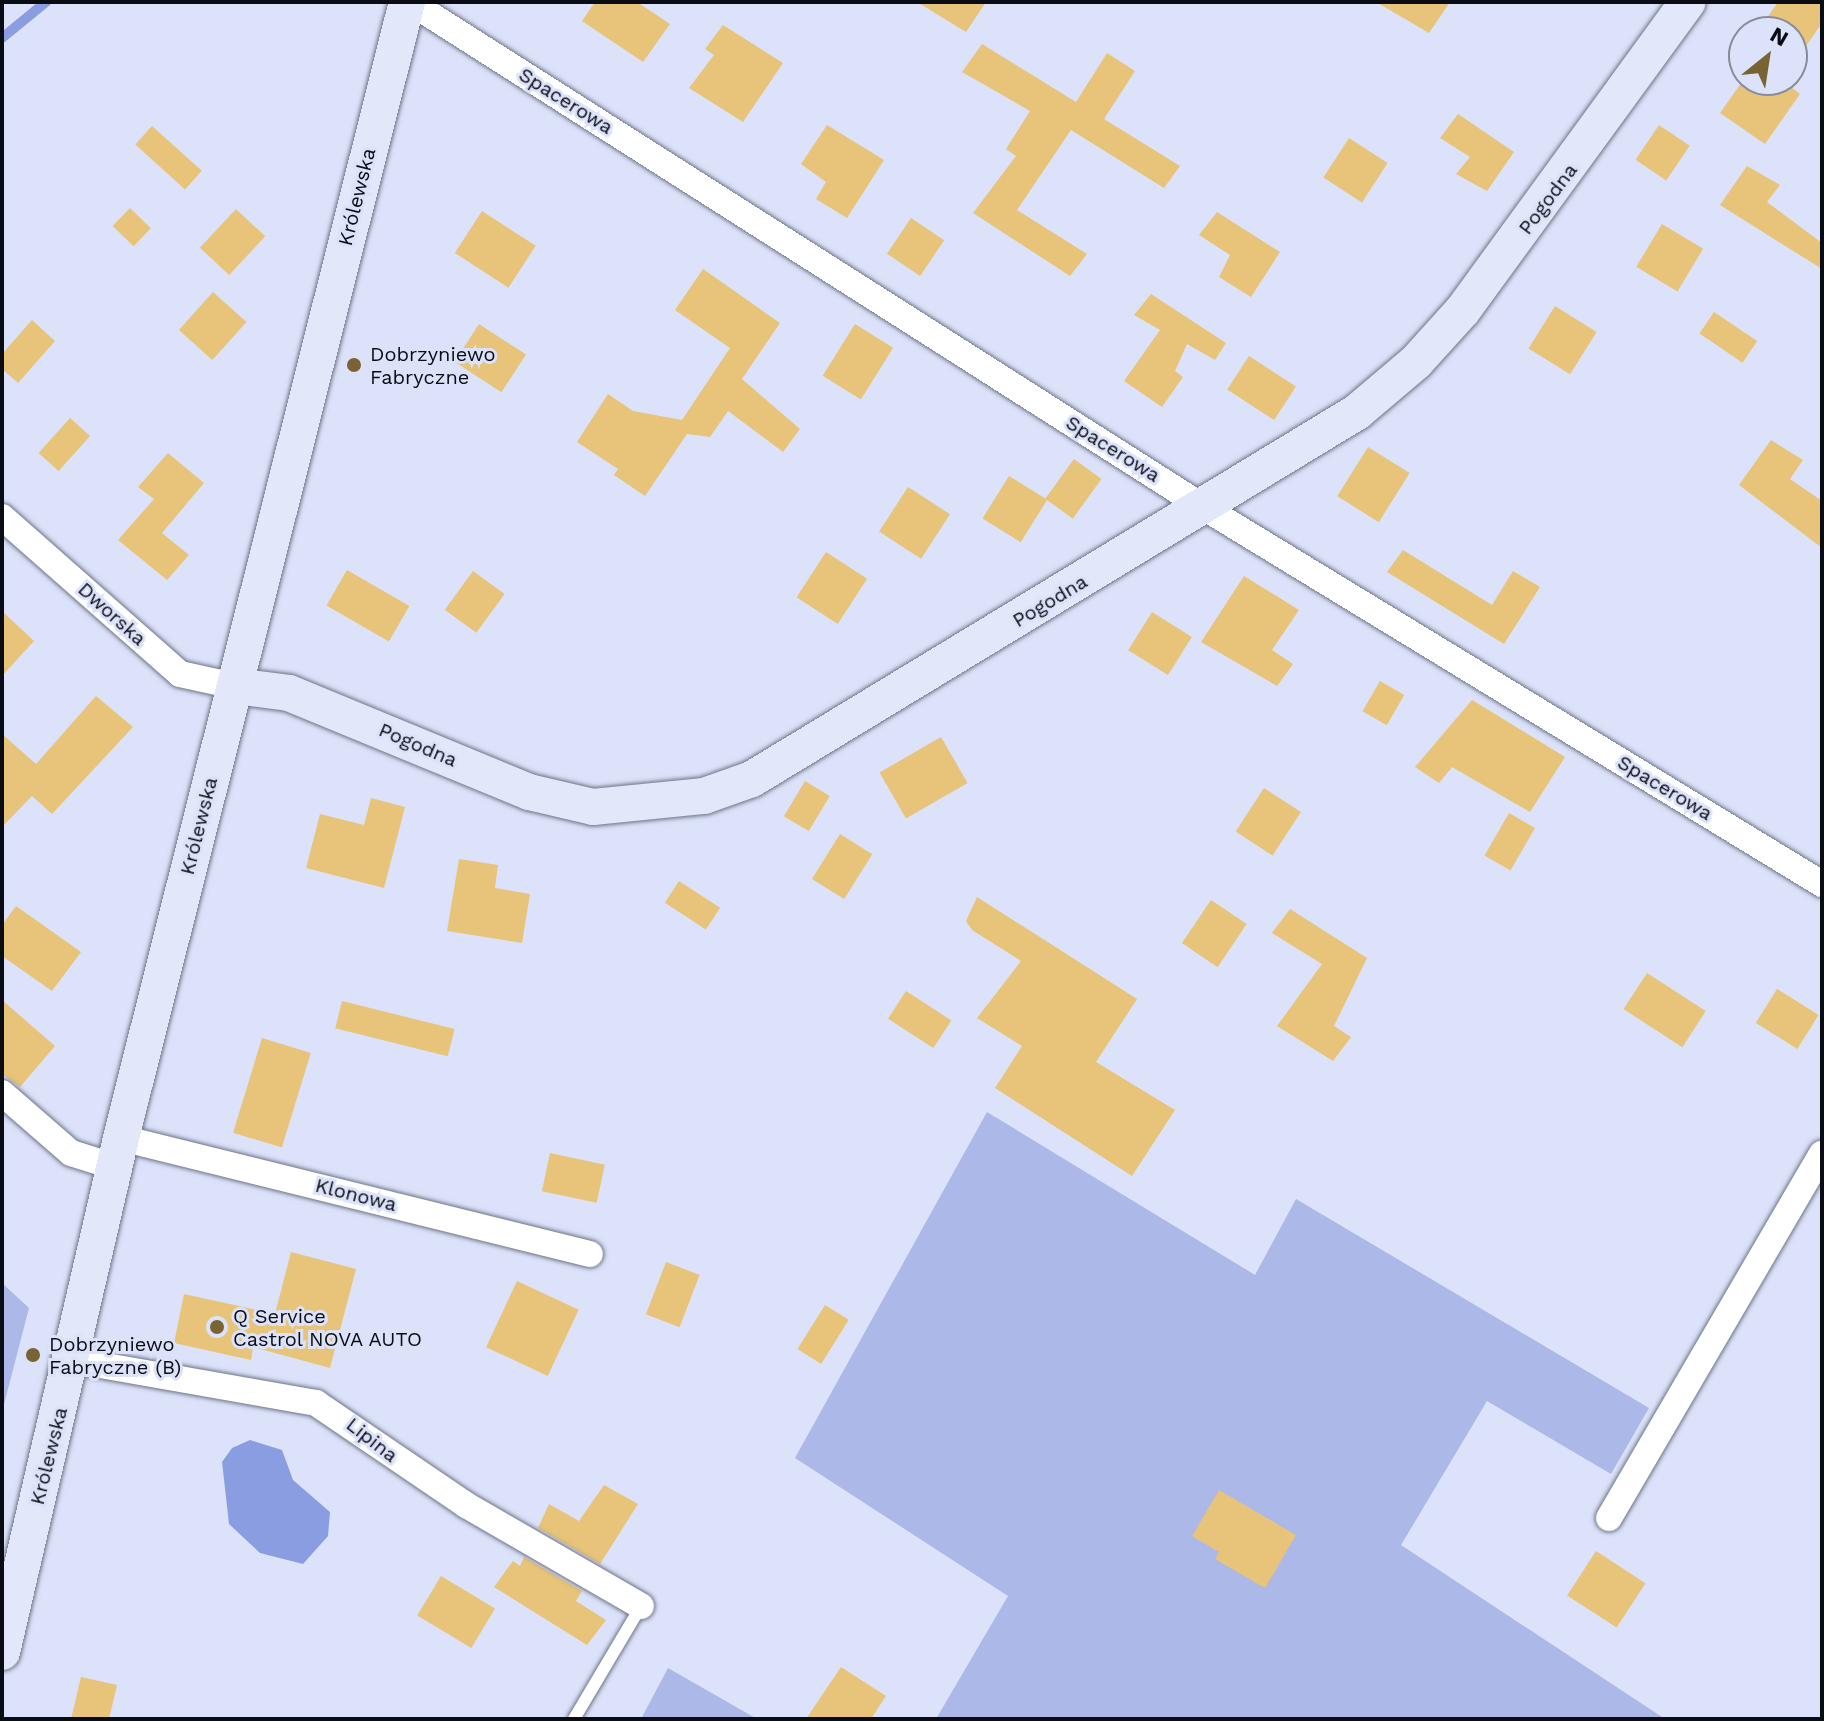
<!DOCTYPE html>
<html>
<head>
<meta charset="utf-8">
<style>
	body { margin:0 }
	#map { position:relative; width:1824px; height:1721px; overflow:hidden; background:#dbe2f9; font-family:"Work Sans",sans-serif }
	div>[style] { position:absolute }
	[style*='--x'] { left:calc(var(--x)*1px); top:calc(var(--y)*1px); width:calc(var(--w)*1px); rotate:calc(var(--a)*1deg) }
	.green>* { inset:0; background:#abb8e8 }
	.water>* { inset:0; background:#8b9de1 }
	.stream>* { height:10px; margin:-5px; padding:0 5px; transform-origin:5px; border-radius:5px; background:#8b9de1 }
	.building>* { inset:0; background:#e7c479; transform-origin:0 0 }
	.roads { filter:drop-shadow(0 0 2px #6e7489) drop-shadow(0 0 2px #6e7489) }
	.lane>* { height:12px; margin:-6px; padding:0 6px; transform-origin:6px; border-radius:6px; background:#fff }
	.street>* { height:26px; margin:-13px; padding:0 13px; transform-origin:13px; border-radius:13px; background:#fff }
	.secondary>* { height:36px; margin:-18px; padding:0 18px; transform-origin:18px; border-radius:18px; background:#e2e7fa }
	.dots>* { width:22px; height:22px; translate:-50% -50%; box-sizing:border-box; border:4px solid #dbe2f9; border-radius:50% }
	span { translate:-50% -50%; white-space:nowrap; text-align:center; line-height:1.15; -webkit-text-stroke:6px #dbe2f9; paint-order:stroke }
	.street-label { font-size:20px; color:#0a0c13 }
	.poi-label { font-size:20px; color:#0a0c13 }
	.left { translate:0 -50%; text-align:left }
	.frame { position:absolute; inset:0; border:4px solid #0a0c13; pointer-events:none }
	.north { position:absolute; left:1728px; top:16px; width:80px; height:80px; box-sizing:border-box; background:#dbe2f9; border:2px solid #878c9d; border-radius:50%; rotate:30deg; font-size:22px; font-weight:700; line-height:32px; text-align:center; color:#0a0c13 }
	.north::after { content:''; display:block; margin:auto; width:28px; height:36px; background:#796332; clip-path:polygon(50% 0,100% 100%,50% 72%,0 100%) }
</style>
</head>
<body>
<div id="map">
	<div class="green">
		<div style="clip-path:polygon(987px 1112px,1255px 1275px,1296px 1199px,1649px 1408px,1611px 1474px,1487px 1401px,1401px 1545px,1665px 1719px,936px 1719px,1008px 1596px,795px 1458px)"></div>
		<div style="clip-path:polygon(2px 1283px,29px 1308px,2px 1412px)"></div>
		<div style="clip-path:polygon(668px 1668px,757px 1719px,641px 1719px)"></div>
	</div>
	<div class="water">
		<div style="clip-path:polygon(250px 1440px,282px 1450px,293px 1480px,330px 1512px,328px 1536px,303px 1564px,260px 1553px,229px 1524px,222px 1462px,232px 1448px)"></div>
	</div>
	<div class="stream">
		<div style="--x:2;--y:38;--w:57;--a:-39.3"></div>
	</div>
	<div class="building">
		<div style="clip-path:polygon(595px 2px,637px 2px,670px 24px,643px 62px,582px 21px)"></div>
		<div style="clip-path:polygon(917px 2px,986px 2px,966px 32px)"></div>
		<div style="clip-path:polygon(1376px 2px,1450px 2px,1429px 33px)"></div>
		<div style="clip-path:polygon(1778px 2px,1822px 2px,1822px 23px,1792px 66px,1792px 32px,1762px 25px)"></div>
		<div style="clip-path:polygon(723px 25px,783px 63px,743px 122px,689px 88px,714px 55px,705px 49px)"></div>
		<div style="clip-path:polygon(982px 44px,1076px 102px,1107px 53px,1135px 71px,1104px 119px,1180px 166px,1164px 188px,1071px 130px,1017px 210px,1087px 254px,1070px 276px,973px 213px,1016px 156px,1006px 149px,1030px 111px,962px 72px)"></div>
		<div style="clip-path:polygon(1744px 79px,1782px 80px,1800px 94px,1765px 144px,1720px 113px)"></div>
		<div style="clip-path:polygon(1458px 114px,1514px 152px,1487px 191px,1456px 174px,1470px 157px,1440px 138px)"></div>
		<div style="clip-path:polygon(827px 125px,884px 160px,847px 218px,816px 199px,826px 182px,801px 164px)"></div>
		<div style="left:1659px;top:125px;width:37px;height:42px;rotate:34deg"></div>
		<div style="left:152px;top:126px;width:67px;height:25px;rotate:42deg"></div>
		<div style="left:1349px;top:138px;width:46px;height:47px;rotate:33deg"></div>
		<div style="clip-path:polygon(1747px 166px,1780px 185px,1767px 202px,1822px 243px,1822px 269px,1720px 205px)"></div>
		<div style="left:130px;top:208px;width:29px;height:25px;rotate:44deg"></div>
		<div style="left:236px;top:209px;width:40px;height:53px;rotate:43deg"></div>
		<div style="left:482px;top:211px;width:64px;height:50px;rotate:33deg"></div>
		<div style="clip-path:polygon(1217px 212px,1280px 252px,1251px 297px,1219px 277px,1230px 255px,1199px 235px)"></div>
		<div style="left:911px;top:218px;width:40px;height:43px;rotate:34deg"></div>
		<div style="left:1662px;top:224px;width:48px;height:50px;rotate:31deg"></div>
		<div style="clip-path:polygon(703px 269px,780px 323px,742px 379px,800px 429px,783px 452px,728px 411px,710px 437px,687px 434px,645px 496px,614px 475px,618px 469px,577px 442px,608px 394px,633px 411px,682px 420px,730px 348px,675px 310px)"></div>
		<div style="left:213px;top:292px;width:45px;height:51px;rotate:42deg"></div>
		<div style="clip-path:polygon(1151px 294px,1226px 343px,1215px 360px,1187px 344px,1175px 371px,1183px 377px,1162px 407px,1124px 381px,1160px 330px,1134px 315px)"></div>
		<div style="left:1555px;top:306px;width:49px;height:50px;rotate:32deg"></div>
		<div style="left:1714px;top:312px;width:52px;height:26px;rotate:34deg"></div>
		<div style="clip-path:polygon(32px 320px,55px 341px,18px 383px,2px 369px,2px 354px)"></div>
		<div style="left:479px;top:324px;width:56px;height:45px;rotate:33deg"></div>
		<div style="left:855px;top:324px;width:45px;height:61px;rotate:32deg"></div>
		<div style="left:1249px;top:356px;width:56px;height:40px;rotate:33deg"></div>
		<div style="left:70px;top:418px;width:27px;height:47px;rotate:42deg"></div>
		<div style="clip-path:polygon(1771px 440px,1803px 460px,1790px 479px,1822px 501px,1822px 548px,1739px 485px)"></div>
		<div style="left:1368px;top:447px;width:49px;height:58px;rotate:32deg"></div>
		<div style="clip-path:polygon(168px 453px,204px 483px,162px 533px,189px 555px,167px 580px,118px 540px,154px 499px,138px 487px)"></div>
		<div style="left:1074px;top:459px;width:34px;height:49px;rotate:36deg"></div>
		<div style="left:1009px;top:476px;width:45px;height:50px;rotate:32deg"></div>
		<div style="left:908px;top:487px;width:50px;height:53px;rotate:33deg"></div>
		<div style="clip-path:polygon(1403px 550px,1492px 605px,1513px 571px,1540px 587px,1504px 644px,1387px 572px)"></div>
		<div style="left:826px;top:552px;width:49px;height:54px;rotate:33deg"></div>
		<div style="left:347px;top:570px;width:72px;height:41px;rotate:30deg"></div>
		<div style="left:473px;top:571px;width:39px;height:48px;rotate:36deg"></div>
		<div style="clip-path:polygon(1244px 576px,1299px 610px,1272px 650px,1293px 664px,1277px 686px,1201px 642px)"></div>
		<div style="clip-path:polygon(2px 611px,34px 641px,2px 676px)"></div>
		<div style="left:1152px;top:612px;width:47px;height:45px;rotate:32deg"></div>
		<div style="left:1380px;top:681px;width:28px;height:35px;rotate:30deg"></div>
		<div style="clip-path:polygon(96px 696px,133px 727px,52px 814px,32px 796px,2px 827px,2px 734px,36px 764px)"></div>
		<div style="clip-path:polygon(1472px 700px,1565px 757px,1530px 812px,1452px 767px,1439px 783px,1415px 767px)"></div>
		<div style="left:941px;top:737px;width:53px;height:71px;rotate:60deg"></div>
		<div style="left:805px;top:781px;width:29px;height:41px;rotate:31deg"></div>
		<div style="left:1264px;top:788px;width:44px;height:52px;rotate:33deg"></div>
		<div style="clip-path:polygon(371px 798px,405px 807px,384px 888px,306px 868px,320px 814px,364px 825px)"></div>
		<div style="left:1509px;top:813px;width:30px;height:49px;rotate:30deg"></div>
		<div style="left:840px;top:834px;width:38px;height:53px;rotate:32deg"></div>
		<div style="clip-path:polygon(459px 859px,498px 865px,495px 888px,530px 894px,522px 943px,447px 931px)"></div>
		<div style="left:679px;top:881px;width:49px;height:26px;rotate:33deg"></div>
		<div style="clip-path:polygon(977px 897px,1137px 999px,1096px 1062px,1175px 1110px,1132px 1176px,995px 1088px,1022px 1046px,977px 1018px,1021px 961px,972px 930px,966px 921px)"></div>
		<div style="left:1211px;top:900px;width:43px;height:52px;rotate:34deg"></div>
		<div style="clip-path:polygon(16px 906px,81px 952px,52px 991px,2px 956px,2px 925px)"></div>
		<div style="clip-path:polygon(1290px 909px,1367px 958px,1334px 1026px,1351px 1037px,1333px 1061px,1277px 1026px,1322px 964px,1272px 933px)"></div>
		<div style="left:1647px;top:973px;width:70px;height:43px;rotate:33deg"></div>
		<div style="left:1777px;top:989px;width:49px;height:40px;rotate:32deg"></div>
		<div style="left:906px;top:991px;width:54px;height:33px;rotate:33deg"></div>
		<div style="clip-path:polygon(2px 1000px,55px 1046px,20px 1087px,2px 1074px)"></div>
		<div style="left:342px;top:1001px;width:116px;height:28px;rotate:14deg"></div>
		<div style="left:262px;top:1038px;width:51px;height:99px;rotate:17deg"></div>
		<div style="left:550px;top:1153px;width:56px;height:39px;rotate:12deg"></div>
		<div style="clip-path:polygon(291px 1252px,356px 1269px,330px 1368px,253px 1347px,251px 1360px,174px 1343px,184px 1294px,275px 1314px)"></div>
		<div style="left:666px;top:1262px;width:36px;height:56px;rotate:21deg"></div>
		<div style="left:517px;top:1281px;width:68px;height:73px;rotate:25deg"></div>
		<div style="left:825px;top:1305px;width:28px;height:52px;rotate:32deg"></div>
		<div style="clip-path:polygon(604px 1485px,638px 1504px,600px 1564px,538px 1528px,549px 1504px,579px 1521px)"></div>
		<div style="clip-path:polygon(1219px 1490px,1296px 1535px,1265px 1588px,1215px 1559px,1219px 1552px,1192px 1536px)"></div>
		<div style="left:1596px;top:1551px;width:59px;height:53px;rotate:33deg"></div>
		<div style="clip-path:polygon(524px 1557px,582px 1591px,576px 1601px,606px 1620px,587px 1645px,494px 1587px,513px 1561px,520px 1566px)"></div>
		<div style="left:441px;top:1576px;width:63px;height:46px;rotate:31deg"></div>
		<div style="clip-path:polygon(841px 1667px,886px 1696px,871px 1719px,806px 1719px)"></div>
		<div style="clip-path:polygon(81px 1677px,117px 1685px,109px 1719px,71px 1719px)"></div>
	</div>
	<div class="roads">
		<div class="lane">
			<div style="--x:574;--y:1719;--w:131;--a:-59.3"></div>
		</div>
		<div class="street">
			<div style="--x:410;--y:2;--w:942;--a:32.48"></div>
			<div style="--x:1205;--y:508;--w:723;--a:31.36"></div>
			<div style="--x:2;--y:517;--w:237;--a:41.4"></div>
			<div style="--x:180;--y:674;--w:56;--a:12.3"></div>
			<div style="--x:2;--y:1093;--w:91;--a:41"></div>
			<div style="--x:71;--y:1153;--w:46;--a:17.7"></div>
			<div style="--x:121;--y:1138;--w:483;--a:13.9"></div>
			<div style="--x:72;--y:1360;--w:248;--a:10"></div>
			<div style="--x:316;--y:1403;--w:181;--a:34.2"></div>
			<div style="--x:466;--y:1505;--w:202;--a:30"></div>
			<div style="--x:1609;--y:1518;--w:422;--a:-59.7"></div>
		</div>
		<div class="secondary">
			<div style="--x:235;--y:686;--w:54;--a:7.4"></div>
			<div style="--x:289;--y:693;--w:260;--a:22.4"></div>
			<div style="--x:529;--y:792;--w:66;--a:13.2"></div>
			<div style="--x:593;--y:807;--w:112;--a:-5.7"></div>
			<div style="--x:704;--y:796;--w:51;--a:-19.5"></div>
			<div style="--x:752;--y:779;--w:708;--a:-31.24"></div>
			<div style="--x:1357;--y:412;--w:77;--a:-40.3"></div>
			<div style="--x:1416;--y:362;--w:70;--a:-47.9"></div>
			<div style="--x:1463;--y:310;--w:381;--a:-53.9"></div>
			<div style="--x:2;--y:1652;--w:528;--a:-76.96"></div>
			<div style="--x:121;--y:1138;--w:1171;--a:-75.87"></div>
		</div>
	</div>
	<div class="dots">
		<div style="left:354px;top:365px;background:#796332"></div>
		<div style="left:217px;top:1327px;background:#796332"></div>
		<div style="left:33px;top:1355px;background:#796332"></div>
	</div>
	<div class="street-label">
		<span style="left:566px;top:101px;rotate:32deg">Spacerowa</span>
		<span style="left:357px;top:197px;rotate:-76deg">Królewska</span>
		<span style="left:1548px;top:199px;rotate:-53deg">Pogodna</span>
		<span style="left:1113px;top:449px;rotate:32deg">Spacerowa</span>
		<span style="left:1050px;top:601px;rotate:-31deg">Pogodna</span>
		<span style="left:112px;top:614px;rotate:42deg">Dworska</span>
		<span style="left:418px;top:745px;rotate:23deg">Pogodna</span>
		<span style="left:1665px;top:788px;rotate:31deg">Spacerowa</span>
		<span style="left:199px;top:826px;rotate:-76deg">Królewska</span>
		<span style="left:356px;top:1195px;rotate:14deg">Klonowa</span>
		<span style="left:372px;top:1440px;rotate:38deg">Lipina</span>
		<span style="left:49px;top:1456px;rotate:-76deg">Królewska</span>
	</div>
	<div class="poi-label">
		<span class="left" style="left:370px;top:366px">Dobrzyniewo<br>Fabryczne</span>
		<span class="left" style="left:233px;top:1328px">Q Service<br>Castrol NOVA AUTO</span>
		<span class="left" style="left:49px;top:1356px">Dobrzyniewo<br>Fabryczne (B)</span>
	</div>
	<div class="frame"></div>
	<div class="north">N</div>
</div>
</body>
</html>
